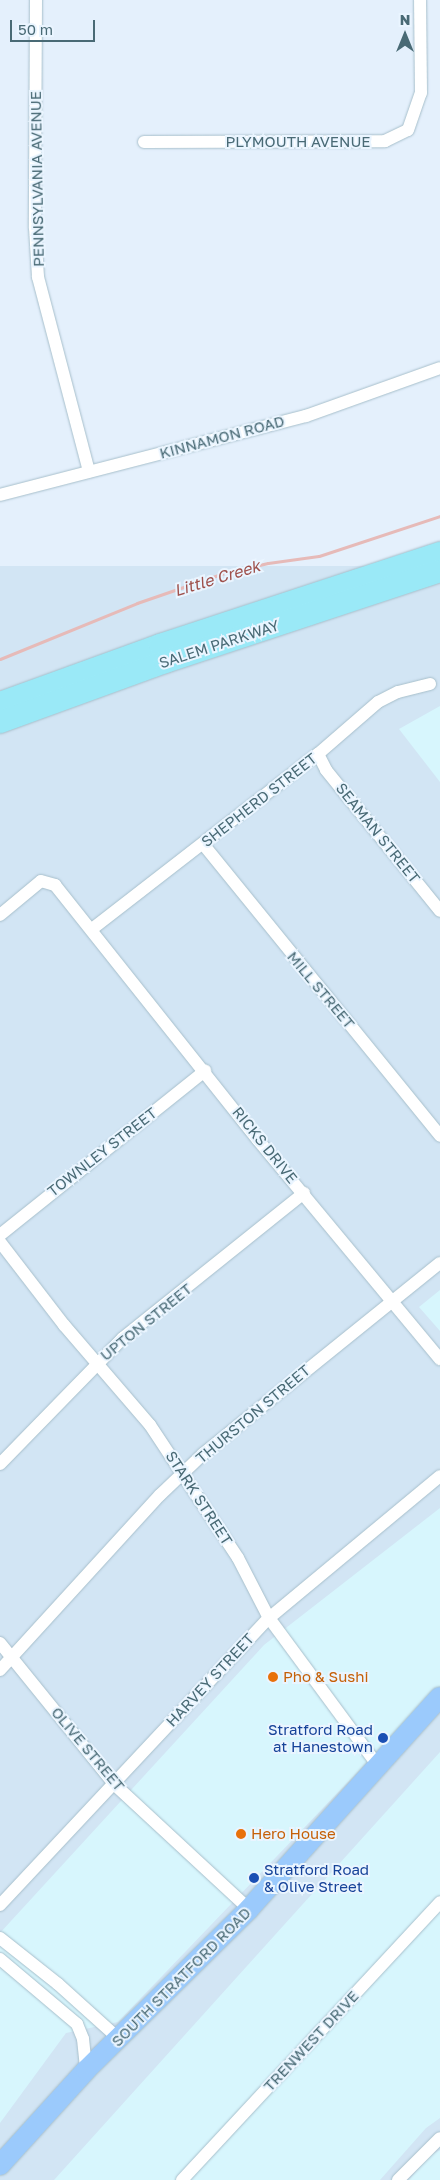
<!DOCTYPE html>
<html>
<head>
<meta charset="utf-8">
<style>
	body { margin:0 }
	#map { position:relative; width:440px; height:2180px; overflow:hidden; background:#e4f0fc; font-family:"Golos Text",sans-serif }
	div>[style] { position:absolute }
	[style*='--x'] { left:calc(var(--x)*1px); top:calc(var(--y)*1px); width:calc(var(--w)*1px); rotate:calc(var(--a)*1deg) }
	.residential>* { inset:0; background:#d2e5f4; transform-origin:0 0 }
	.commercial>* { inset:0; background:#d7f6fd }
	.stream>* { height:3px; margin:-1.5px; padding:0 1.5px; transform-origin:1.5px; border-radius:1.5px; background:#e6bab8 }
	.roads { filter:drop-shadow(0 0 1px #a7bfcb) drop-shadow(0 0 1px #a7bfcb) }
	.street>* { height:12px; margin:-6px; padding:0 6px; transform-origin:6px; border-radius:6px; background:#fff }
	.primary>* { height:20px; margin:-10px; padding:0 10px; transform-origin:10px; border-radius:10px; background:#9bcafc }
	.highway>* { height:22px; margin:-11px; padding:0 11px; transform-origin:11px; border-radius:11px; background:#9ae9f7 }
	.dots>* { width:14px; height:14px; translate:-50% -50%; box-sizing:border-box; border:2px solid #eaf5ff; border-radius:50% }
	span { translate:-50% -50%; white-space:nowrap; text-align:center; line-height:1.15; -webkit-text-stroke:4px #eaf5ff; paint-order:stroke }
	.street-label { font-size:15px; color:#496a75 }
	.food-label { font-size:15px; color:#c56008 }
	.left { translate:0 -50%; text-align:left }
	.transit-label { font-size:15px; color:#164399 }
	.right { translate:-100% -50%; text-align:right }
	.water-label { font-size:16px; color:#9e504b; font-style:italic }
	.north { position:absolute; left:380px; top:10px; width:50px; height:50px; -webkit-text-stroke:4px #eaf5ff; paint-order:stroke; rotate:0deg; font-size:14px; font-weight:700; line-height:20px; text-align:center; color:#496a75 }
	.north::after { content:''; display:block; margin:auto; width:18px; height:22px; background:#496a75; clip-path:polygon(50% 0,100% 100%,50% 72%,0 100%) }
	.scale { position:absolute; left:10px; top:20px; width:85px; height:22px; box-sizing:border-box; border:2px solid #496a75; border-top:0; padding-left:6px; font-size:15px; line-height:18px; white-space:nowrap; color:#496a75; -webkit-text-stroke:4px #eaf5ff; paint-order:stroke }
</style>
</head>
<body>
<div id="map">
	<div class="residential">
		<div style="left:440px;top:566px;width:1614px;height:467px;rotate:90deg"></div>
	</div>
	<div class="commercial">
		<div style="clip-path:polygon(440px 706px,440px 782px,399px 729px)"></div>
		<div style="clip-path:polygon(440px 1290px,440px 1331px,419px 1307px)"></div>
		<div style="clip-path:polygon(440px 1508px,440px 1686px,118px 2022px,66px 2033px,0 2123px,0 1933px,264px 1645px)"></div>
		<div style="clip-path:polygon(440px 1752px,440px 2118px,426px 2128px,380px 2180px,54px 2180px)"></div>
		<div style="clip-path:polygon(440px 2150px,440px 2180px,409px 2180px,428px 2157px)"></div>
	</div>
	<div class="stream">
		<div style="--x:0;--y:659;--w:148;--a:-22.2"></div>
		<div style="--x:137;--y:603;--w:89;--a:-19"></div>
		<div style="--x:221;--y:574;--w:48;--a:-13.2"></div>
		<div style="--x:268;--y:563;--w:51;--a:-7.8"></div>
		<div style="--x:319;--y:556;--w:127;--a:-18.3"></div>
	</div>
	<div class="roads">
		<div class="street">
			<div style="--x:36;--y:0;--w:228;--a:90.3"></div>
			<div style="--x:35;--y:228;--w:49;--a:86.5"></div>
			<div style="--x:38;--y:277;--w:201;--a:75.3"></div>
			<div style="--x:144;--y:142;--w:241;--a:-0.2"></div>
			<div style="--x:385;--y:141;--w:25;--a:-26"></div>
			<div style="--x:408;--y:130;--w:39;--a:-71"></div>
			<div style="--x:421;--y:93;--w:93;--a:-90.6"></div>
			<div style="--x:0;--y:495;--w:316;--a:-14.5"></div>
			<div style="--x:306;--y:416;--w:142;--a:-19.7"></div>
			<div style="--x:318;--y:754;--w:18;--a:63"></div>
			<div style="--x:326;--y:770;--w:181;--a:51"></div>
			<div style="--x:203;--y:844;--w:376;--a:50.9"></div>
			<div style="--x:0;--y:915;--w:53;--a:-39.7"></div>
			<div style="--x:41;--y:881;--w:15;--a:16"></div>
			<div style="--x:55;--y:885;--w:326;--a:51.5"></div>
			<div style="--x:258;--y:1140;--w:285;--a:50.3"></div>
			<div style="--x:92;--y:929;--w:286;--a:-37.8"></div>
			<div style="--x:318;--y:754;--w:79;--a:-40.9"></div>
			<div style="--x:378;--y:702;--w:22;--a:-27"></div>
			<div style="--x:398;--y:692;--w:33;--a:-14"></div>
			<div style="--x:0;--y:1235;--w:263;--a:-38.7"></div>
			<div style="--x:0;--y:1242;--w:105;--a:52.4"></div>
			<div style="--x:64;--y:1325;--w:132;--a:49.3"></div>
			<div style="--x:150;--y:1425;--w:159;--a:56.5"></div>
			<div style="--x:238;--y:1558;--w:68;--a:62.7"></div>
			<div style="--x:269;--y:1618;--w:185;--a:53.6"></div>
			<div style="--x:0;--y:1464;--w:176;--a:-45.7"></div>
			<div style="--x:123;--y:1338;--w:232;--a:-38.7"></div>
			<div style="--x:0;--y:1643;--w:181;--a:51"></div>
			<div style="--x:114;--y:1784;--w:184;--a:42.8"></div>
			<div style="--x:0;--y:1670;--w:237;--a:-47.6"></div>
			<div style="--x:160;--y:1495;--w:59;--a:-43.6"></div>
			<div style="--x:203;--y:1454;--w:304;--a:-38.9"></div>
			<div style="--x:0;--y:1905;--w:393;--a:-46.9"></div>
			<div style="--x:269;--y:1618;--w:222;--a:-39.7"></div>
			<div style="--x:0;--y:1938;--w:74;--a:38.4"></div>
			<div style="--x:58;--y:1984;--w:82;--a:42"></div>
			<div style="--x:0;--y:1959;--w:101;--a:40.2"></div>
			<div style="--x:77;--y:2024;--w:16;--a:68"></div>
			<div style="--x:83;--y:2039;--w:31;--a:84"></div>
			<div style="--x:182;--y:2180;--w:379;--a:-47.1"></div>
			<div style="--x:398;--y:2180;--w:59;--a:-45"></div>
		</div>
		<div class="primary">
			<div style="--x:0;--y:2165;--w:128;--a:-47.8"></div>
			<div style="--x:86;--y:2070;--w:229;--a:-44.6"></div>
			<div style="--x:249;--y:1909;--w:285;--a:-48"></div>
		</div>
		<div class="highway">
			<div style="--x:0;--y:703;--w:170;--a:-19.9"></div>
			<div style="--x:160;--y:645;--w:295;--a:-18.2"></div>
			<div style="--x:0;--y:722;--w:176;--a:-20"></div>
			<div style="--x:165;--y:662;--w:290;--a:-18.3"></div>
		</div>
	</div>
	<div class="dots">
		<div style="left:273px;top:1677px;background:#e8710a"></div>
		<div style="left:383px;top:1738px;background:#1a4fb4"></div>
		<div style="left:241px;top:1834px;background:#e8710a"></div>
		<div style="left:254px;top:1878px;background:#1a4fb4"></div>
	</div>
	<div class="street-label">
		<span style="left:298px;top:142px">PLYMOUTH AVENUE</span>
		<span style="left:37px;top:179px;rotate:-91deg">PENNSYLVANIA AVENUE</span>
		<span style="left:222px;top:437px;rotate:-15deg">KINNAMON ROAD</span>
		<span style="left:219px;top:644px;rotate:-18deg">SALEM PARKWAY</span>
		<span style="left:259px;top:800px;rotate:-38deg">SHEPHERD STREET</span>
		<span style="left:378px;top:833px;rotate:51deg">SEAMAN STREET</span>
		<span style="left:321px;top:990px;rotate:50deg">MILL STREET</span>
		<span style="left:265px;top:1145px;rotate:51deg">RICKS DRIVE</span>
		<span style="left:102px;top:1152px;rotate:-38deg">TOWNLEY STREET</span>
		<span style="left:146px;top:1322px;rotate:-39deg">UPTON STREET</span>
		<span style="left:253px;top:1414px;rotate:-40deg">THURSTON STREET</span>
		<span style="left:199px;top:1498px;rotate:57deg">STARK STREET</span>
		<span style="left:210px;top:1680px;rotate:-47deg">HARVEY STREET</span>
		<span style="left:88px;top:1749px;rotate:50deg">OLIVE STREET</span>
		<span style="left:181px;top:1977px;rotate:-45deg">SOUTH STRATFORD ROAD</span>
		<span style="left:311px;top:2041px;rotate:-47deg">TRENWEST DRIVE</span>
	</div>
	<div class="food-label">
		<span class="left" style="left:283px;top:1677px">Pho &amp; Sushi</span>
		<span class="left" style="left:251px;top:1834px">Hero House</span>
	</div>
	<div class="transit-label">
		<span class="right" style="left:373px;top:1738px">Stratford Road<br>at Hanestown</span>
		<span class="left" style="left:264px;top:1878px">Stratford Road<br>&amp; Olive Street</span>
	</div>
	<div class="water-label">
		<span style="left:217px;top:578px;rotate:-17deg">Little Creek</span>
	</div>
	<div class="north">N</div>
	<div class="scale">50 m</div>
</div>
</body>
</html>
